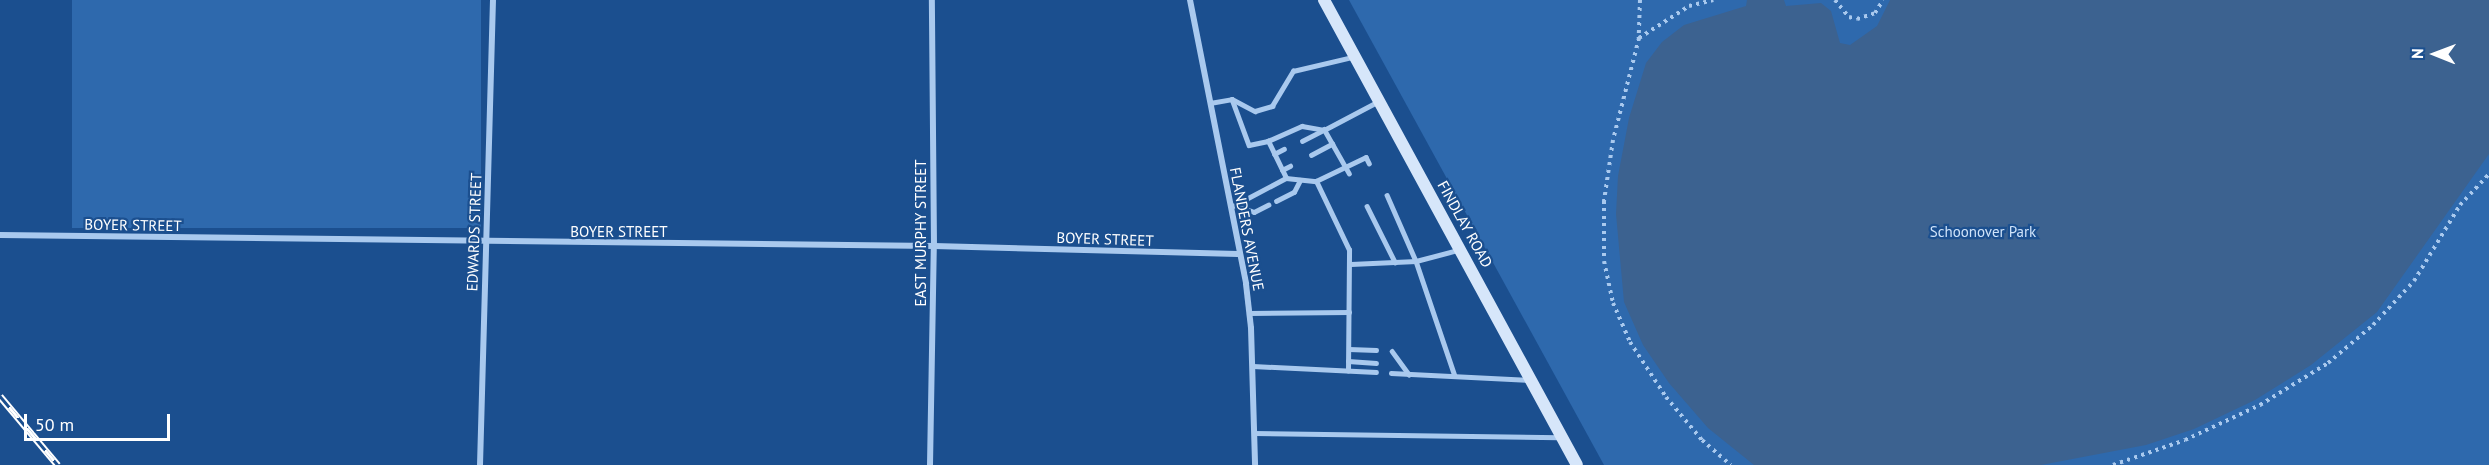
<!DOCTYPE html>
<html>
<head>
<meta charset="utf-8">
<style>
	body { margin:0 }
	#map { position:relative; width:2489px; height:465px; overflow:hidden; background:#1b4f8f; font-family:"PT Sans",sans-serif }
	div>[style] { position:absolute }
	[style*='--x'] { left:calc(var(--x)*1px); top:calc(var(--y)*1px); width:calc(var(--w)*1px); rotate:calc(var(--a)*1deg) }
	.green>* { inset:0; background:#2e69ad; transform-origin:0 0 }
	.water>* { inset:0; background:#3c6290 }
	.path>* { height:4px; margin-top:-2px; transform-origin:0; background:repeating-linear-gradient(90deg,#a9c9ee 0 3px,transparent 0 7.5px) }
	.service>* { height:4.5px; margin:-2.25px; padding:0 2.25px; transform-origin:2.25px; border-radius:2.25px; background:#a9c9ee }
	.minor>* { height:6px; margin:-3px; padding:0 3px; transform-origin:3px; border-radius:3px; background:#a9c9ee }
	.secondary>* { height:12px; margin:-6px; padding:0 6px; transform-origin:6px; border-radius:6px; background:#d6e6fa }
	.rail>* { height:7px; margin-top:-3.5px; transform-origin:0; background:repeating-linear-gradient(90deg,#1b4f8f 0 14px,#fff 0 28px); box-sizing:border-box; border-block:2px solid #fff }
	span { translate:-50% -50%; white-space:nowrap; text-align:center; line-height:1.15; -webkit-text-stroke:4.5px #1b4f8f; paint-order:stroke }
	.street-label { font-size:15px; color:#fff }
	.park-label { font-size:15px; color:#cfe3fa }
	.north { position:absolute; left:2405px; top:24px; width:60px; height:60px; -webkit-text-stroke:4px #1b4f8f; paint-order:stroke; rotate:271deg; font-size:16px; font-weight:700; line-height:24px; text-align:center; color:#fff }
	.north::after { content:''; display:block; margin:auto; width:21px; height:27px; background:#fff; clip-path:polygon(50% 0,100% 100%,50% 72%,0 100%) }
	.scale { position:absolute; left:24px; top:414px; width:146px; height:27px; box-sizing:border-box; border:3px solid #fff; border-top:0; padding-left:8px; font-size:18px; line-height:21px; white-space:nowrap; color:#fff; -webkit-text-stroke:4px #1b4f8f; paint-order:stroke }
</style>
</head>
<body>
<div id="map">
	<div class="green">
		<div style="left:72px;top:0;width:409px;height:228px"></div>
		<div style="clip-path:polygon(1349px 0,2489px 0,2489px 465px,1604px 465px)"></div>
	</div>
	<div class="water">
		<div style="clip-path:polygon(1747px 0,1784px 0,1786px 6px,1821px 3px,1831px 11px,1840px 43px,1850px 45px,1877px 26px,1890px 0,2489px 0,2489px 154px,2377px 312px,2311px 365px,2255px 400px,2194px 429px,2146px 445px,2041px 465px,1754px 465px,1708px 428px,1669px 383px,1643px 345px,1624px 302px,1616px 214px,1618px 176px,1629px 118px,1646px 63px,1662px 42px,1684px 25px,1746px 6px)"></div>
	</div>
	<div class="path">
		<div style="--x:1640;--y:0;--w:38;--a:92"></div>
		<div style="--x:1639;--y:38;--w:105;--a:104.3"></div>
		<div style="--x:1613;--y:140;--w:62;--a:98.4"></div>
		<div style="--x:1604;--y:201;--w:60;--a:90"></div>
		<div style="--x:1604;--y:261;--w:43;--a:77.9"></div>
		<div style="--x:1613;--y:303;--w:43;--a:66.4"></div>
		<div style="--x:1630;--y:342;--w:66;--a:56.8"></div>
		<div style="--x:1666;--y:397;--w:56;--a:50.1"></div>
		<div style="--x:1702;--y:440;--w:38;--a:41"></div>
		<div style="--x:1835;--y:0;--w:22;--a:51"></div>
		<div style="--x:1849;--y:17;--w:8;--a:14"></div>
		<div style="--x:1857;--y:19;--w:19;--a:-18"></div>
		<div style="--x:1875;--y:13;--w:15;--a:-58"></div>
		<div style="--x:1639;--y:38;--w:59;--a:-32.6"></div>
		<div style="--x:1689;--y:6;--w:25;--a:-14"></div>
		<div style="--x:2113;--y:465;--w:76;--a:-19.1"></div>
		<div style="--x:2185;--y:440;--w:83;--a:-25"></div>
		<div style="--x:2260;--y:405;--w:80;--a:-31.7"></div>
		<div style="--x:2328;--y:363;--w:59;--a:-40.2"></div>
		<div style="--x:2373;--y:325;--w:60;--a:-47"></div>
		<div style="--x:2414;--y:281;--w:89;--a:-58.8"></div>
		<div style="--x:2460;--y:205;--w:42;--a:-46.9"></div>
	</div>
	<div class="service">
		<div style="--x:1232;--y:99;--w:26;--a:28"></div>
		<div style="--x:1255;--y:111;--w:18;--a:-16"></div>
		<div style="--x:1272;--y:106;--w:41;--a:-59"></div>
		<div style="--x:1293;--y:71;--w:61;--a:-13.3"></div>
		<div style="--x:1210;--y:103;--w:22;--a:-10"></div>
		<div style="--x:1232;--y:99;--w:49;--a:69.7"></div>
		<div style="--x:1249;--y:145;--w:19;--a:-12"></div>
		<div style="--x:1302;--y:141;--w:25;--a:-27"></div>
		<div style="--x:1274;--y:154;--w:11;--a:-27"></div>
		<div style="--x:1311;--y:155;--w:24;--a:-28"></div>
		<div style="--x:1282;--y:170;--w:9;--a:-27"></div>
		<div style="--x:1349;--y:174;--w:51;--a:-119.6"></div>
		<div style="--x:1324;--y:130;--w:60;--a:-27.8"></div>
		<div style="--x:1286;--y:178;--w:41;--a:-115.9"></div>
		<div style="--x:1268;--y:141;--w:37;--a:-24"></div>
		<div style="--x:1302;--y:126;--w:22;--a:10"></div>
		<div style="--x:1387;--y:195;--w:72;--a:66.3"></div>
		<div style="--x:1416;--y:261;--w:121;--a:71.3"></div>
		<div style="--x:1276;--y:201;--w:20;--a:-27"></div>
		<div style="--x:1294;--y:192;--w:13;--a:-63"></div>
		<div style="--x:1236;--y:205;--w:19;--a:21"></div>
		<div style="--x:1254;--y:212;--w:16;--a:-27"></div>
		<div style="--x:1367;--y:206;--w:63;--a:63.4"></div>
		<div style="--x:1231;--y:207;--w:62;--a:-27.8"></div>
		<div style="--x:1286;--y:178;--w:30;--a:6"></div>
		<div style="--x:1351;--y:264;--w:65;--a:-2.6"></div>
		<div style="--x:1416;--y:261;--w:43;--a:-14.7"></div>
		<div style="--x:1249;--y:313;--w:100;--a:-0.6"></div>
		<div style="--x:1349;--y:349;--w:27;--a:2"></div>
		<div style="--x:1392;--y:351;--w:29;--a:54"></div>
		<div style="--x:1348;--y:361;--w:28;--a:4"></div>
		<div style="--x:1253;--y:366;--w:123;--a:2.8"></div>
		<div style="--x:1348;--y:371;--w:121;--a:-89.5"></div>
		<div style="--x:1349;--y:250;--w:76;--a:-115.6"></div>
		<div style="--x:1316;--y:181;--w:55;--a:-25.6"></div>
		<div style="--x:1366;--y:157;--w:7;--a:63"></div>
		<div style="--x:1391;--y:373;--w:138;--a:2.9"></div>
		<div style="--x:1254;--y:433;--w:305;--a:0.8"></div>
	</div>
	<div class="minor">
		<div style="--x:1190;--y:0;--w:289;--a:78.8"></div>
		<div style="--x:1246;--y:284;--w:44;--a:83.5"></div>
		<div style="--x:1251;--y:328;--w:137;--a:88.3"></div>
		<div style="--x:0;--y:235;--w:934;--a:0.67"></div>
		<div style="--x:934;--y:246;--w:304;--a:1.5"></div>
		<div style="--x:480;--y:465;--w:465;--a:-88.4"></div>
		<div style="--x:930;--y:465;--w:219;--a:-89"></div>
		<div style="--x:934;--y:246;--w:246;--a:-90.5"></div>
	</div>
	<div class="secondary">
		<div style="--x:1324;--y:0;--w:529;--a:61.45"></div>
	</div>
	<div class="rail">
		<div style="--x:0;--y:396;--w:90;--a:50"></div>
	</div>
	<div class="street-label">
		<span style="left:1465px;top:224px;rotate:61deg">FINDLAY ROAD</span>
		<span style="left:133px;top:225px;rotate:1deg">BOYER STREET</span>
		<span style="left:1247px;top:229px;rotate:79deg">FLANDERS AVENUE</span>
		<span style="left:474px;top:232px;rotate:-88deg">EDWARDS STREET</span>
		<span style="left:619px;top:232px">BOYER STREET</span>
		<span style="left:921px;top:233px;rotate:-90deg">EAST MURPHY STREET</span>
		<span style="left:1105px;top:239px;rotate:2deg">BOYER STREET</span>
	</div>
	<div class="park-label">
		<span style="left:1983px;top:232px">Schoonover Park</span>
	</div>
	<div class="north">N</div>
	<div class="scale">50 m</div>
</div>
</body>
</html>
